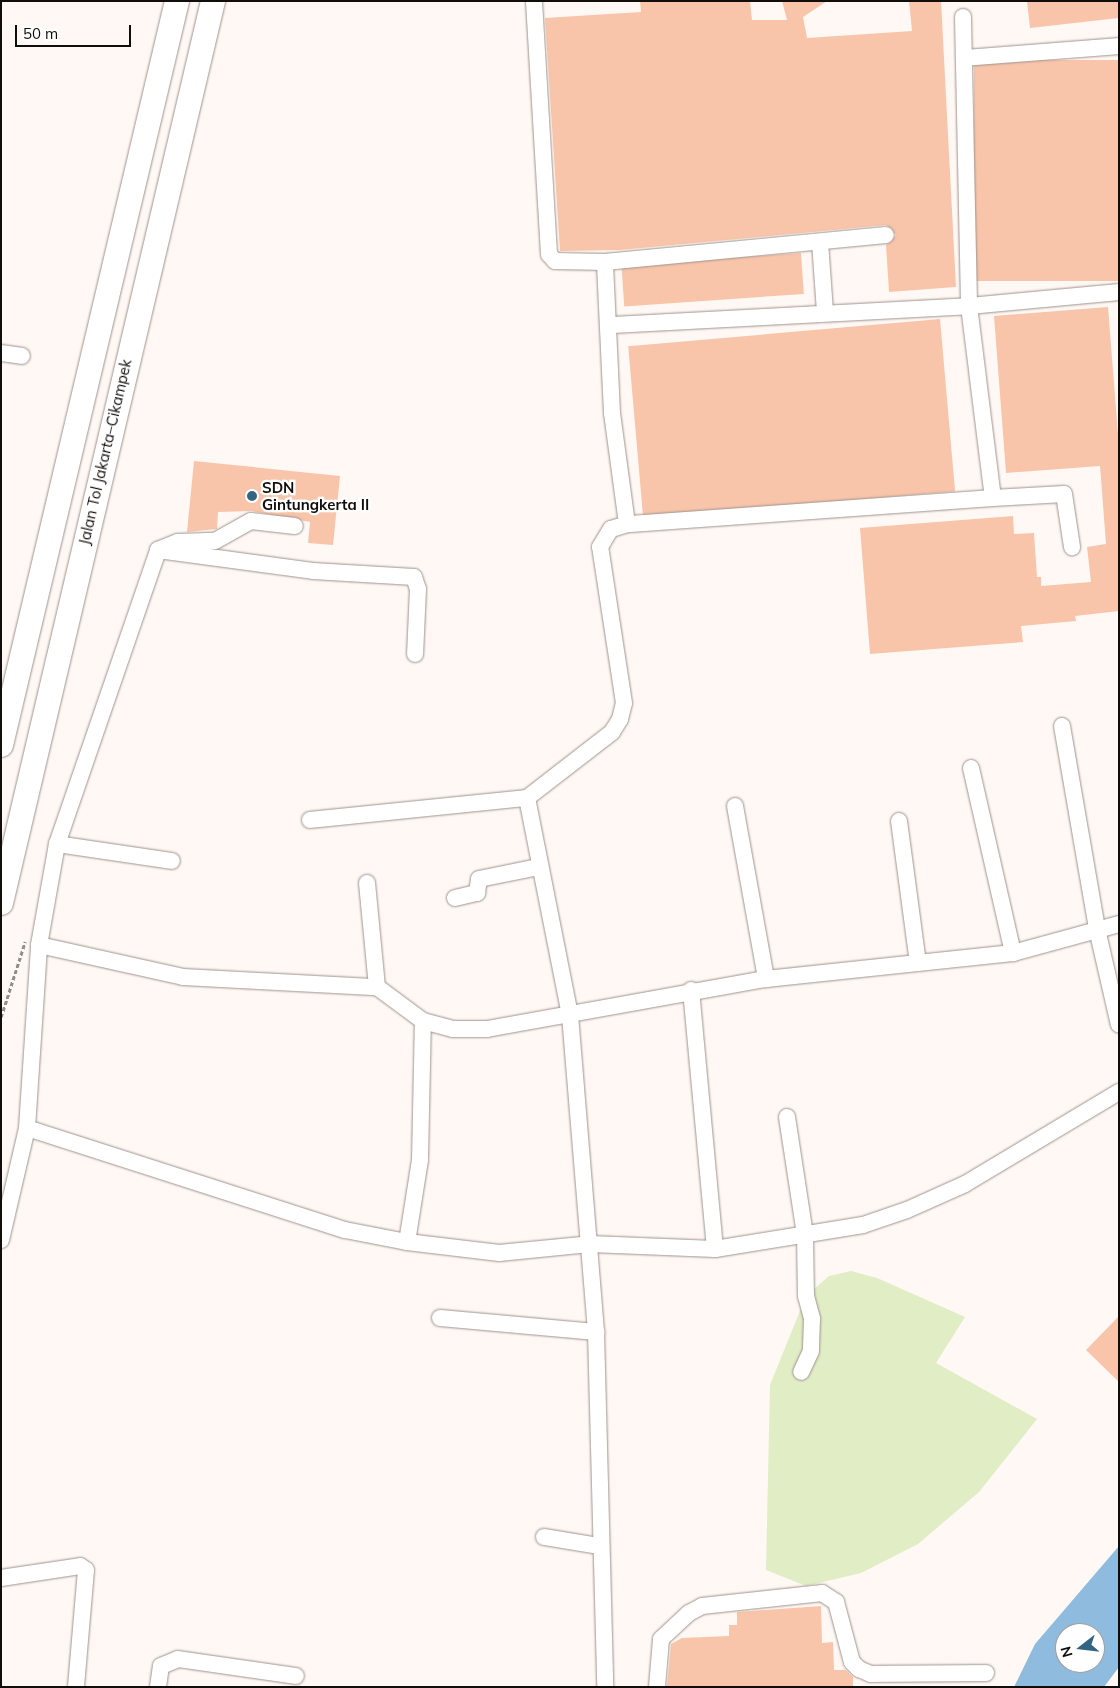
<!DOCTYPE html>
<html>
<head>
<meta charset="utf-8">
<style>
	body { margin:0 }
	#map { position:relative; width:1120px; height:1688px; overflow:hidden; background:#fff8f4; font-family:Mulish,sans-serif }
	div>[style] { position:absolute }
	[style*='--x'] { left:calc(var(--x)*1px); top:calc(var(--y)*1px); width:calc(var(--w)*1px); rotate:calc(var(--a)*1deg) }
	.green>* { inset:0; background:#e0edc5 }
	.water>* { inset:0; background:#8fbbde }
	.building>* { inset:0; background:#f8c5aa; transform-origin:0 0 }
	.path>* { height:2.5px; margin-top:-1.25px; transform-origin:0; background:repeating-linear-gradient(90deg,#938d8a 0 4px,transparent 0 6.5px) }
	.roads { filter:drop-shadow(0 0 1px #9e938e) drop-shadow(0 0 1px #9e938e) }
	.minor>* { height:16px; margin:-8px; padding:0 8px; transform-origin:8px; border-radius:8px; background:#fff }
	.highway>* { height:24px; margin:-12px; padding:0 12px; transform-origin:12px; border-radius:12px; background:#fff }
	.dots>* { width:14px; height:14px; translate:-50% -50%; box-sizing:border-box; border:2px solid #fff; border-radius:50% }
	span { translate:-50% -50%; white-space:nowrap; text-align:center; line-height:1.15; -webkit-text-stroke:4.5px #fff; paint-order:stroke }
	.street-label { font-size:15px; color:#100d0b }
	.poi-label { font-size:15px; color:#100d0b; font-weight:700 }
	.left { translate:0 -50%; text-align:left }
	.frame { position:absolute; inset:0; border:2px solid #100d0b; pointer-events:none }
	.north { position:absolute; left:1055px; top:1623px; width:50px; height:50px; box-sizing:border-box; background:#fff; border:1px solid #9f9e9d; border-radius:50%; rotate:254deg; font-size:14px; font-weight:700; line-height:20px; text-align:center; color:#100d0b }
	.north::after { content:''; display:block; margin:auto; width:18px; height:22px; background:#336583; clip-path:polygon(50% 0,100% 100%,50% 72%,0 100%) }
	.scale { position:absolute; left:15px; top:25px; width:116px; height:22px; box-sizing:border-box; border:2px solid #100d0b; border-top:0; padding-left:6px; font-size:15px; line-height:18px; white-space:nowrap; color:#100d0b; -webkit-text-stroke:4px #fff; paint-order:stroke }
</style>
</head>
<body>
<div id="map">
	<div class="green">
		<div style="clip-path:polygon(851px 1271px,877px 1278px,965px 1317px,936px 1363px,1037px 1419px,979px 1492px,918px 1544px,861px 1573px,806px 1586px,766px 1570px,770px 1385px,806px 1296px,829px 1276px)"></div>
	</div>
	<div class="water">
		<div style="clip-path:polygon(evenodd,1119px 1546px,1119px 1667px,1104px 1687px,1014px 1687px,1035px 1644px,1119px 1546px,1065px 1633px,1095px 1633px,1095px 1663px,1065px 1663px,1065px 1633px)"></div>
	</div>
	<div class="building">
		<div style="clip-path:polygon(640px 1px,750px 1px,752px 20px,787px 20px,782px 1px,827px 1px,803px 17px,807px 38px,912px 31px,909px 1px,941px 1px,956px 287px,889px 292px,886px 245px,896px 235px,886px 225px,620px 250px,560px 251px,545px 18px,641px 12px)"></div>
		<div style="clip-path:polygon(1027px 1px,1119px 1px,1119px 18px,1030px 28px)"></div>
		<div style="left:1119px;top:60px;width:221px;height:145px;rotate:90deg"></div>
		<div style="left:801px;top:253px;width:41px;height:180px;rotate:86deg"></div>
		<div style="clip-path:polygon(1108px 307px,1119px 447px,1119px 611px,1075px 616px,1076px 621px,1021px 626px,1023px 642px,870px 654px,860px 528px,1013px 516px,1014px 534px,1034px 533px,1037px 577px,1041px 577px,1041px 586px,1091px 582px,1087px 547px,1106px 544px,1100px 466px,1006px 473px,994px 316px)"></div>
		<div style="left:940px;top:319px;width:173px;height:313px;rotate:85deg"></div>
		<div style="clip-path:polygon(194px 461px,340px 476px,333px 545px,308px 543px,310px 522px,252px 511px,218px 512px,217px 529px,187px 532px)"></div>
		<div style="clip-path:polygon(1119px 1316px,1119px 1382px,1086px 1350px)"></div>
		<div style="clip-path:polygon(821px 1606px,822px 1643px,833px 1642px,834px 1670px,846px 1670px,853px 1677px,853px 1687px,667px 1687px,671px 1644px,682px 1638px,729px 1636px,729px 1625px,737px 1625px,737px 1612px)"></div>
	</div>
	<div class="path">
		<div style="--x:1;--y:1017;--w:79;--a:-72.3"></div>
	</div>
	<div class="roads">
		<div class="minor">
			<div style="--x:963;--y:17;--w:289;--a:88.8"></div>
			<div style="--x:969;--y:306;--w:151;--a:-5.3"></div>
			<div style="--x:964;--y:58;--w:155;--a:-4.4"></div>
			<div style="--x:820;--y:242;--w:70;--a:85.9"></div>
			<div style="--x:605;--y:262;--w:282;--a:-5.5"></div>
			<div style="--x:611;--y:325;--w:359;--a:-3"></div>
			<div style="--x:969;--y:306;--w:193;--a:82.9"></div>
			<div style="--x:993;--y:498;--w:367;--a:175.9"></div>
			<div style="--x:1;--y:353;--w:21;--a:8"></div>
			<div style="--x:993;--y:498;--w:71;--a:-3.2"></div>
			<div style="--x:1064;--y:494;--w:54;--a:81.4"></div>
			<div style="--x:158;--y:550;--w:22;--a:-22"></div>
			<div style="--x:178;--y:542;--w:37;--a:-2"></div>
			<div style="--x:215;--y:541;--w:41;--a:-29.1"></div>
			<div style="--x:251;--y:521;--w:44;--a:6.5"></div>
			<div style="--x:1062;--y:726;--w:206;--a:80.2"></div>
			<div style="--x:1097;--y:929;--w:98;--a:77.1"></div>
			<div style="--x:971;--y:768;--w:190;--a:77.2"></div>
			<div style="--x:527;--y:798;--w:221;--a:78.8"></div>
			<div style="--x:570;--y:1015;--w:318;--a:85.3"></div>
			<div style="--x:596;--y:1332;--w:355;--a:88.5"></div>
			<div style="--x:735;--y:806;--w:176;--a:79.8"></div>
			<div style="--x:310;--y:820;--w:218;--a:-5.8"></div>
			<div style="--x:527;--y:798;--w:108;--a:-37.8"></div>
			<div style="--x:612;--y:732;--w:15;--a:-58"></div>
			<div style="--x:620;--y:719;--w:16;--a:-76"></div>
			<div style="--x:624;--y:703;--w:158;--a:-98.7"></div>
			<div style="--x:600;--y:547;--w:21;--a:-59"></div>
			<div style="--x:611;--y:529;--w:17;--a:-17"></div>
			<div style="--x:627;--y:524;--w:112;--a:-97.7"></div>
			<div style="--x:612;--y:413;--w:151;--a:-92.7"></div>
			<div style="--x:605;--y:262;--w:50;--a:-178.9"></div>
			<div style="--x:555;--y:261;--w:9;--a:-131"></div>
			<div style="--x:549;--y:254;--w:253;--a:-93.4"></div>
			<div style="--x:899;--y:821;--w:143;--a:82.4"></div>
			<div style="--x:57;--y:844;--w:116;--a:8.4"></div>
			<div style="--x:367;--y:883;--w:104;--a:84.5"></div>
			<div style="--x:455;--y:898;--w:23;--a:-13"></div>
			<div style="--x:477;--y:893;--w:14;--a:-82"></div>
			<div style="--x:479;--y:879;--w:60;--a:-11.5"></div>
			<div style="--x:39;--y:945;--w:148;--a:12.5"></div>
			<div style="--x:183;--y:977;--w:194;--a:3"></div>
			<div style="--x:377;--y:987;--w:57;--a:36.5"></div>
			<div style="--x:423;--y:1021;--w:31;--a:15"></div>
			<div style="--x:453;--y:1029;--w:34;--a:0"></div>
			<div style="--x:487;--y:1029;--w:283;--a:-10.2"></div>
			<div style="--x:766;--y:979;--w:248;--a:-6"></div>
			<div style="--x:1013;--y:953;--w:110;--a:-15.3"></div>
			<div style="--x:691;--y:990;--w:260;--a:84.7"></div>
			<div style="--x:787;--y:1117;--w:119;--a:81.3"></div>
			<div style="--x:805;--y:1235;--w:61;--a:89.1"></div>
			<div style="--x:806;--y:1296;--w:24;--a:75"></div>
			<div style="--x:812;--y:1319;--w:32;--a:92"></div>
			<div style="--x:811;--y:1351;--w:23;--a:115"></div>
			<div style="--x:27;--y:1128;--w:334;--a:17.8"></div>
			<div style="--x:345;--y:1230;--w:63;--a:11"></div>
			<div style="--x:407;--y:1242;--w:93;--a:6.8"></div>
			<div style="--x:499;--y:1253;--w:91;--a:-5.6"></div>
			<div style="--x:590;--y:1244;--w:125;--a:2.3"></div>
			<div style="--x:715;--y:1249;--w:150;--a:-9.2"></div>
			<div style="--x:863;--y:1225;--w:46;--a:-18.8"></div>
			<div style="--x:907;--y:1210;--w:64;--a:-24.1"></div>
			<div style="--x:965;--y:1184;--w:179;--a:-30.9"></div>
			<div style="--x:1;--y:1240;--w:115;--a:-76.9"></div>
			<div style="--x:27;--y:1128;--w:183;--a:-86.2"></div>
			<div style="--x:39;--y:945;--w:103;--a:-79.9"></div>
			<div style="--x:57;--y:844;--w:311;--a:-71"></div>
			<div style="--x:158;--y:550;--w:156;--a:7.7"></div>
			<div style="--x:313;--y:571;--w:101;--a:3.4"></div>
			<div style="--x:414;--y:577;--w:13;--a:72"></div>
			<div style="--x:418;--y:589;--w:65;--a:92.6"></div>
			<div style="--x:407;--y:1242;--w:83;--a:-81"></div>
			<div style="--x:420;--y:1160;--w:139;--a:-88.8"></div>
			<div style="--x:440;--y:1318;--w:157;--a:5.1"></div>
			<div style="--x:544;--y:1537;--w:56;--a:9.3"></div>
			<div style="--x:1;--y:1578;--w:80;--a:-8.6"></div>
			<div style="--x:80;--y:1566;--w:7;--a:34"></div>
			<div style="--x:86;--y:1570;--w:117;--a:94.9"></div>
			<div style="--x:158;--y:1687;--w:21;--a:-82"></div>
			<div style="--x:161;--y:1666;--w:18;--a:-22"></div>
			<div style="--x:178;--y:1659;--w:119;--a:8.2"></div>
			<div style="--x:657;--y:1687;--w:48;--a:-85.2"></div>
			<div style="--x:661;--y:1639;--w:38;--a:-43"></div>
			<div style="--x:689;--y:1613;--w:15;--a:-28"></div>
			<div style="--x:702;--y:1606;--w:121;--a:-6.2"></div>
			<div style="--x:822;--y:1593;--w:17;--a:33"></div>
			<div style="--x:836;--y:1602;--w:62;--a:75.1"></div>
			<div style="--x:852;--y:1662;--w:10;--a:45"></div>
			<div style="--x:859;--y:1669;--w:13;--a:23"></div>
			<div style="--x:871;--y:1674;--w:115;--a:-0.5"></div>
		</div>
		<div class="highway">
			<div style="--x:1;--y:745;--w:765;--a:-76.69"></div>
			<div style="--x:1;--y:903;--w:927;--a:-76.77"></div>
		</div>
	</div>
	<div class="dots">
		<div style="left:252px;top:496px;background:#336583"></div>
	</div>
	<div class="street-label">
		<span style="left:105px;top:452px;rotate:-77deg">Jalan Tol Jakarta–Cikampek</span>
	</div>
	<div class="poi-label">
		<span class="left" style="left:262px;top:496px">SDN<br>Gintungkerta II</span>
	</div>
	<div class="frame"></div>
	<div class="north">N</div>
	<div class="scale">50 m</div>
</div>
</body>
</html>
